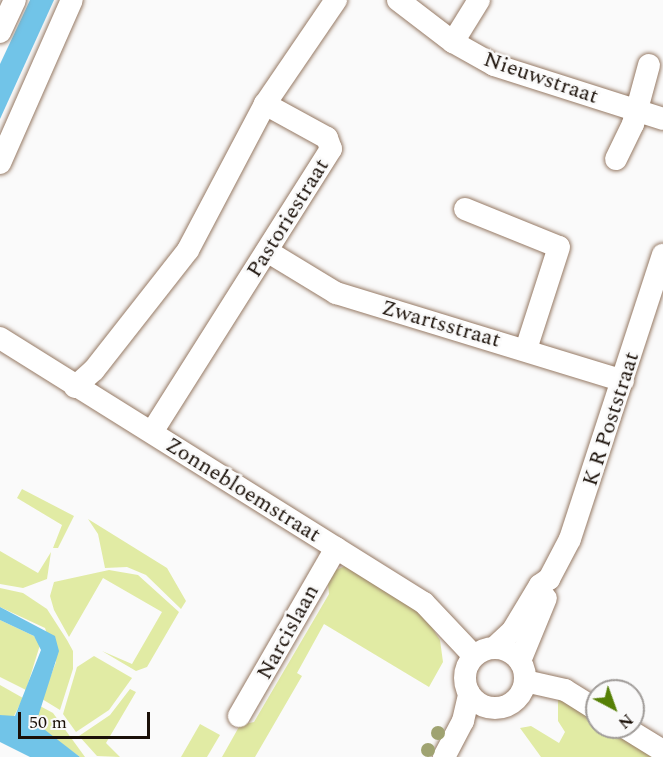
<!DOCTYPE html>
<html>
<head>
<meta charset="utf-8">
<style>
	body { margin:0 }
	#map { position:relative; width:663px; height:757px; overflow:hidden; background:#fafafa; font-family:Spectral,serif }
	div>[style] { position:absolute }
	[style*='--x'] { left:calc(var(--x)*1px); top:calc(var(--y)*1px); width:calc(var(--w)*1px); rotate:calc(var(--a)*1deg) }
	.green>* { inset:0; background:#e1eba4 }
	.water>* { inset:0; background:#71c4e8 }
	.roads { filter:drop-shadow(0 0 2px #967a65) drop-shadow(0 0 2px #967a65) }
	.minor>* { height:22px; margin:-11px; padding:0 11px; transform-origin:11px; border-radius:11px; background:#fff }
	.minor>.ring { margin:-11px; padding:0; box-sizing:content-box; background:none; border:22px solid #fff; border-radius:50% }
	.trees>* { width:14px; height:14px; margin:-7px; border-radius:50%; background:#9fa371 }
	span { translate:-50% -50%; white-space:nowrap; text-align:center; line-height:1.15; -webkit-text-stroke:5px #fafafa; paint-order:stroke }
	.street-label { font-size:22px; color:#1a1008 }
	.north { position:absolute; left:585px; top:679px; width:60px; height:60px; box-sizing:border-box; background:#fafafa; border:2px solid #a09c99; border-radius:50%; rotate:139deg; font-size:16px; font-weight:700; line-height:24px; text-align:center; color:#1a1008 }
	.north::after { content:''; display:block; margin:auto; width:21px; height:27px; background:#568006; clip-path:polygon(50% 0,100% 100%,50% 72%,0 100%) }
	.scale { position:absolute; left:18px; top:712px; width:132px; height:27px; box-sizing:border-box; border:3px solid #1a1008; border-top:0; padding-left:8px; font-size:18px; line-height:21px; white-space:nowrap; color:#1a1008; -webkit-text-stroke:4px #fafafa; paint-order:stroke }
</style>
</head>
<body>
<div id="map">
	<div class="green">
		<div style="clip-path:polygon(22px 489px,74px 516px,58px 548px,53px 548px,62px 525px,17px 498px)"></div>
		<div style="clip-path:polygon(88px 519px,167px 568px,186px 601px,181px 609px,146px 575px,127px 567px,105px 568px,98px 534px)"></div>
		<div style="clip-path:polygon(0 551px,38px 573px,51px 552px,47px 579px,23px 588px,0 584px)"></div>
		<div style="clip-path:polygon(345px 566px,423px 614px,440px 640px,443px 662px,429px 687px,324px 624px,297px 673px,302px 676px,255px 757px,222px 757px,240px 725px,254px 722px,329px 594px,327px 574px)"></div>
		<div style="clip-path:polygon(109px 570px,138px 575px,179px 612px,147px 667px,136px 671px,102px 651px,132px 664px,162px 612px,103px 578px,69px 637px,54px 610px,50px 596px,54px 582px)"></div>
		<div style="clip-path:polygon(0 588px,23px 593px,47px 609px,67px 640px,73px 651px,73px 669px,60px 710px,42px 699px,56px 662px,45px 628px,0 607px)"></div>
		<div style="clip-path:polygon(0 620px,34px 636px,40px 645px,26px 690px,0 677px)"></div>
		<div style="clip-path:polygon(94px 656px,132px 678px,109px 710px,76px 732px,63px 714px,77px 667px)"></div>
		<div style="clip-path:polygon(0 685px,23px 698px,13px 718px,0 715px)"></div>
		<div style="clip-path:polygon(130px 689px,136px 692px,106px 743px,120px 757px,97px 756px,79px 736px,110px 715px)"></div>
		<div style="clip-path:polygon(558px 698px,597px 720px,597px 727px,608px 727px,656px 757px,541px 757px,520px 728px,531px 726px,559px 743px,565px 732px,558px 721px)"></div>
		<div style="clip-path:polygon(40px 706px,53px 713px,85px 757px,80px 757px,41px 729px,35px 718px)"></div>
		<div style="clip-path:polygon(200px 724px,220px 735px,207px 757px,181px 757px)"></div>
	</div>
	<div class="water">
		<div style="clip-path:polygon(30px 0,54px 0,0 119px,0 64px)"></div>
		<div style="clip-path:polygon(0 607px,55px 636px,59px 651px,36px 723px,80px 757px,30px 757px,0 742px,0 715px,15px 716px,41px 650px,34px 636px,0 620px)"></div>
	</div>
	<div class="roads">
		<div class="minor">
			<div style="--x:398;--y:0;--w:69;--a:37.4"></div>
			<div style="--x:453;--y:42;--w:47;--a:29.3"></div>
			<div style="--x:494;--y:65;--w:177;--a:17.7"></div>
			<div style="--x:0;--y:32;--w:35;--a:-65"></div>
			<div style="--x:453;--y:42;--w:49;--a:-58.2"></div>
			<div style="--x:616;--y:159;--w:39;--a:-64"></div>
			<div style="--x:633;--y:124;--w:61;--a:-74.8"></div>
			<div style="--x:0;--y:163;--w:178;--a:-66.2"></div>
			<div style="--x:465;--y:209;--w:101;--a:22"></div>
			<div style="--x:559;--y:247;--w:107;--a:107.9"></div>
			<div style="--x:267;--y:251;--w:81;--a:31.3"></div>
			<div style="--x:336;--y:293;--w:300;--a:17"></div>
			<div style="--x:0;--y:338;--w:500;--a:32.01"></div>
			<div style="--x:424;--y:603;--w:73;--a:46.7"></div>
			<div style="--x:75;--y:387;--w:25;--a:-42"></div>
			<div style="--x:94;--y:370;--w:152;--a:-51.9"></div>
			<div style="--x:188;--y:250;--w:165;--a:-62.2"></div>
			<div style="--x:152;--y:432;--w:335;--a:-57.7"></div>
			<div style="--x:331;--y:149;--w:12;--a:-110"></div>
			<div style="--x:327;--y:138;--w:71;--a:-151.3"></div>
			<div style="--x:265;--y:104;--w:126;--a:-55.7"></div>
			<div class="ring" style="left:465px;top:648px;width:38px;height:38px"></div>
			<div style="--x:494;--y:648;--w:26;--a:-43"></div>
			<div style="--x:513;--y:630;--w:52;--a:-59"></div>
			<div style="--x:540;--y:585;--w:11;--a:-34"></div>
			<div style="--x:549;--y:579;--w:45;--a:-62.3"></div>
			<div style="--x:570;--y:539;--w:299;--a:-71.9"></div>
			<div style="--x:520;--y:661;--w:68;--a:-67.6"></div>
			<div style="--x:525;--y:681;--w:41;--a:12.7"></div>
			<div style="--x:565;--y:690;--w:38;--a:32"></div>
			<div style="--x:239;--y:716;--w:194;--a:-60"></div>
			<div style="--x:624;--y:727;--w:46;--a:31.6"></div>
			<div style="--x:444;--y:757;--w:41;--a:-62.2"></div>
			<div style="--x:463;--y:721;--w:28;--a:-77"></div>
		</div>
	</div>
	<div class="trees">
		<div style="left:438px;top:733px"></div>
		<div style="left:428px;top:750px"></div>
	</div>
	<div class="street-label">
		<span style="left:541px;top:78px;rotate:19deg">Nieuwstraat</span>
		<span style="left:288px;top:218px;rotate:-58deg">Pastoriestraat</span>
		<span style="left:441px;top:324px;rotate:16deg">Zwartsstraat</span>
		<span style="left:611px;top:419px;rotate:-72deg">K R Poststraat</span>
		<span style="left:243px;top:490px;rotate:32deg">Zonnebloemstraat</span>
		<span style="left:288px;top:632px;rotate:-61deg">Narcislaan</span>
	</div>
	<div class="north">N</div>
	<div class="scale">50 m</div>
</div>
</body>
</html>
